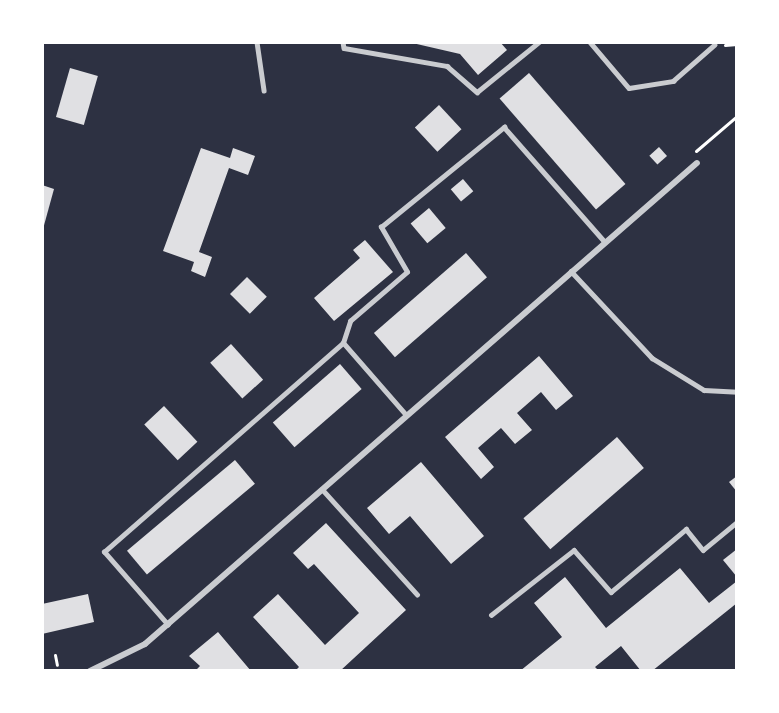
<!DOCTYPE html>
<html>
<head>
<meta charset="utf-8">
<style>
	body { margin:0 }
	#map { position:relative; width:779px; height:713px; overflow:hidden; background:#2d3142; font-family:Rubik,sans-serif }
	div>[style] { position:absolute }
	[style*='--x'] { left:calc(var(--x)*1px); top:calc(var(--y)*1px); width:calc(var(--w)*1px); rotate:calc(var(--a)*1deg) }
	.building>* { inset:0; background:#e0e0e3; transform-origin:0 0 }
	.path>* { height:3px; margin:-1.5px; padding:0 1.5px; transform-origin:1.5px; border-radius:1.5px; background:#fff }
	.service>* { height:4.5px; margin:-2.25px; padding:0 2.25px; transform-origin:2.25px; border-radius:2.25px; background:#caccd0 }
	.minor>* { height:6px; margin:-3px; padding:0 3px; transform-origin:3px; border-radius:3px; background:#caccd0 }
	span { translate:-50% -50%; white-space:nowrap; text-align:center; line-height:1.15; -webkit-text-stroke:4.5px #fff; paint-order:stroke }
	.frame { position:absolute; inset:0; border:44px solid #fff; pointer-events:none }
</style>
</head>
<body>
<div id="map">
	<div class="building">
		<div style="clip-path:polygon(408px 42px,500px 42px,507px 50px,478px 75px,460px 54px)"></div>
		<div style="left:70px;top:68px;width:29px;height:51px;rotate:16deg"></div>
		<div style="left:529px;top:73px;width:147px;height:39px;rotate:49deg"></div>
		<div style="left:439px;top:105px;width:33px;height:33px;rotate:47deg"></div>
		<div style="left:659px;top:147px;width:12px;height:13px;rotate:48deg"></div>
		<div style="clip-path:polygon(201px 148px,230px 158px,233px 148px,255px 156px,248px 175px,229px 168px,199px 252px,212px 257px,205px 277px,191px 271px,194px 262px,163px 251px)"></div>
		<div style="left:463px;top:179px;width:16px;height:16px;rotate:50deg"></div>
		<div style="clip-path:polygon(42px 185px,54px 189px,43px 229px,42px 229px)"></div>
		<div style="left:429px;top:208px;width:26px;height:24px;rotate:50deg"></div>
		<div style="clip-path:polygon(365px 240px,393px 272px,334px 321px,314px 298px,360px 258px,353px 250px)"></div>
		<div style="left:466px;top:253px;width:32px;height:122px;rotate:49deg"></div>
		<div style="left:247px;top:277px;width:28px;height:24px;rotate:45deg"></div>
		<div style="left:231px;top:344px;width:48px;height:28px;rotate:48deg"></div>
		<div style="clip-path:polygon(539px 356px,573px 396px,556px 410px,541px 392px,517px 413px,532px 430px,515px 444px,501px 428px,478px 448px,494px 467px,481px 479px,445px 437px)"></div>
		<div style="left:340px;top:364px;width:33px;height:89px;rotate:49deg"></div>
		<div style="left:164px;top:406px;width:49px;height:27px;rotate:47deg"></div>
		<div style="left:617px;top:437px;width:41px;height:124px;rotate:49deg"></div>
		<div style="left:235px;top:460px;width:31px;height:141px;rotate:50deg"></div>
		<div style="clip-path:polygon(421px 462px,484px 536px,451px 564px,410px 516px,389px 534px,367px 508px)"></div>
		<div style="clip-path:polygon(737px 476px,737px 492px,729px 482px)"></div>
		<div style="clip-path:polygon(326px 523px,406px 610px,340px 671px,295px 671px,299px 667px,253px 617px,278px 594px,325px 645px,359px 613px,314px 564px,308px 569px,293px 553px)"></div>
		<div style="clip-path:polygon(737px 549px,737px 577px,723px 560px)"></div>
		<div style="clip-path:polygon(680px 568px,709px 603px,737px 581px,737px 603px,652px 671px,641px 671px,621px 646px,595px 667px,599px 671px,520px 671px,562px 637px,534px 603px,565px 577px,606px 628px)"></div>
		<div style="clip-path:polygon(88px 594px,94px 622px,42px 634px,42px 604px)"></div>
		<div style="clip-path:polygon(218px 632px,251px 671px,195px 671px,200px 666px,189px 656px)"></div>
	</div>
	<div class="path">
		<div style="--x:725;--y:45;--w:12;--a:-5"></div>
		<div style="--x:696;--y:151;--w:54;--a:-40.5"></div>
		<div style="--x:55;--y:655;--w:10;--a:79"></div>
	</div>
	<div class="service">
		<div style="--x:257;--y:42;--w:49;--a:81.7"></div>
		<div style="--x:343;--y:42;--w:6;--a:81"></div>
		<div style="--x:344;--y:48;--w:105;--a:9.9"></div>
		<div style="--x:447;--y:66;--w:40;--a:41"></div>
		<div style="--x:477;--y:92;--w:80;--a:-38.9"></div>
		<div style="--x:590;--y:42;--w:60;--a:49.7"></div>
		<div style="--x:629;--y:88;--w:45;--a:-9"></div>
		<div style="--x:673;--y:81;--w:55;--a:-41.3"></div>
		<div style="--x:571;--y:271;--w:119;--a:47"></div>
		<div style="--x:652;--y:358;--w:61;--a:31.6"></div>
		<div style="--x:704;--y:390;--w:33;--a:3"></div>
		<div style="--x:405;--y:414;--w:94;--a:-131.1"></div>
		<div style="--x:343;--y:343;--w:23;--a:-72"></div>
		<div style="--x:350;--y:321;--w:75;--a:-40.7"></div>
		<div style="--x:407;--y:272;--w:52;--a:-120"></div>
		<div style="--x:381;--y:227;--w:159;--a:-39.1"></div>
		<div style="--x:504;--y:127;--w:153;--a:48.7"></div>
		<div style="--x:322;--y:489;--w:142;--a:47.9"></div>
		<div style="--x:491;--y:615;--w:105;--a:-38.1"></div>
		<div style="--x:574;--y:550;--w:56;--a:48.6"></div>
		<div style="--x:611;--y:592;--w:98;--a:-40"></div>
		<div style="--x:686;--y:529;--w:27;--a:51"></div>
		<div style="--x:703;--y:550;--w:44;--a:-39.5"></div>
		<div style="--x:168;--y:625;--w:97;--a:-131.2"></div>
		<div style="--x:104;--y:552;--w:317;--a:-41.2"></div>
	</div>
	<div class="minor">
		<div style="--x:90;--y:671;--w:61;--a:-26.1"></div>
		<div style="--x:145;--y:644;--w:732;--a:-41.07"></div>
	</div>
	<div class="frame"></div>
</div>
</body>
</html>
